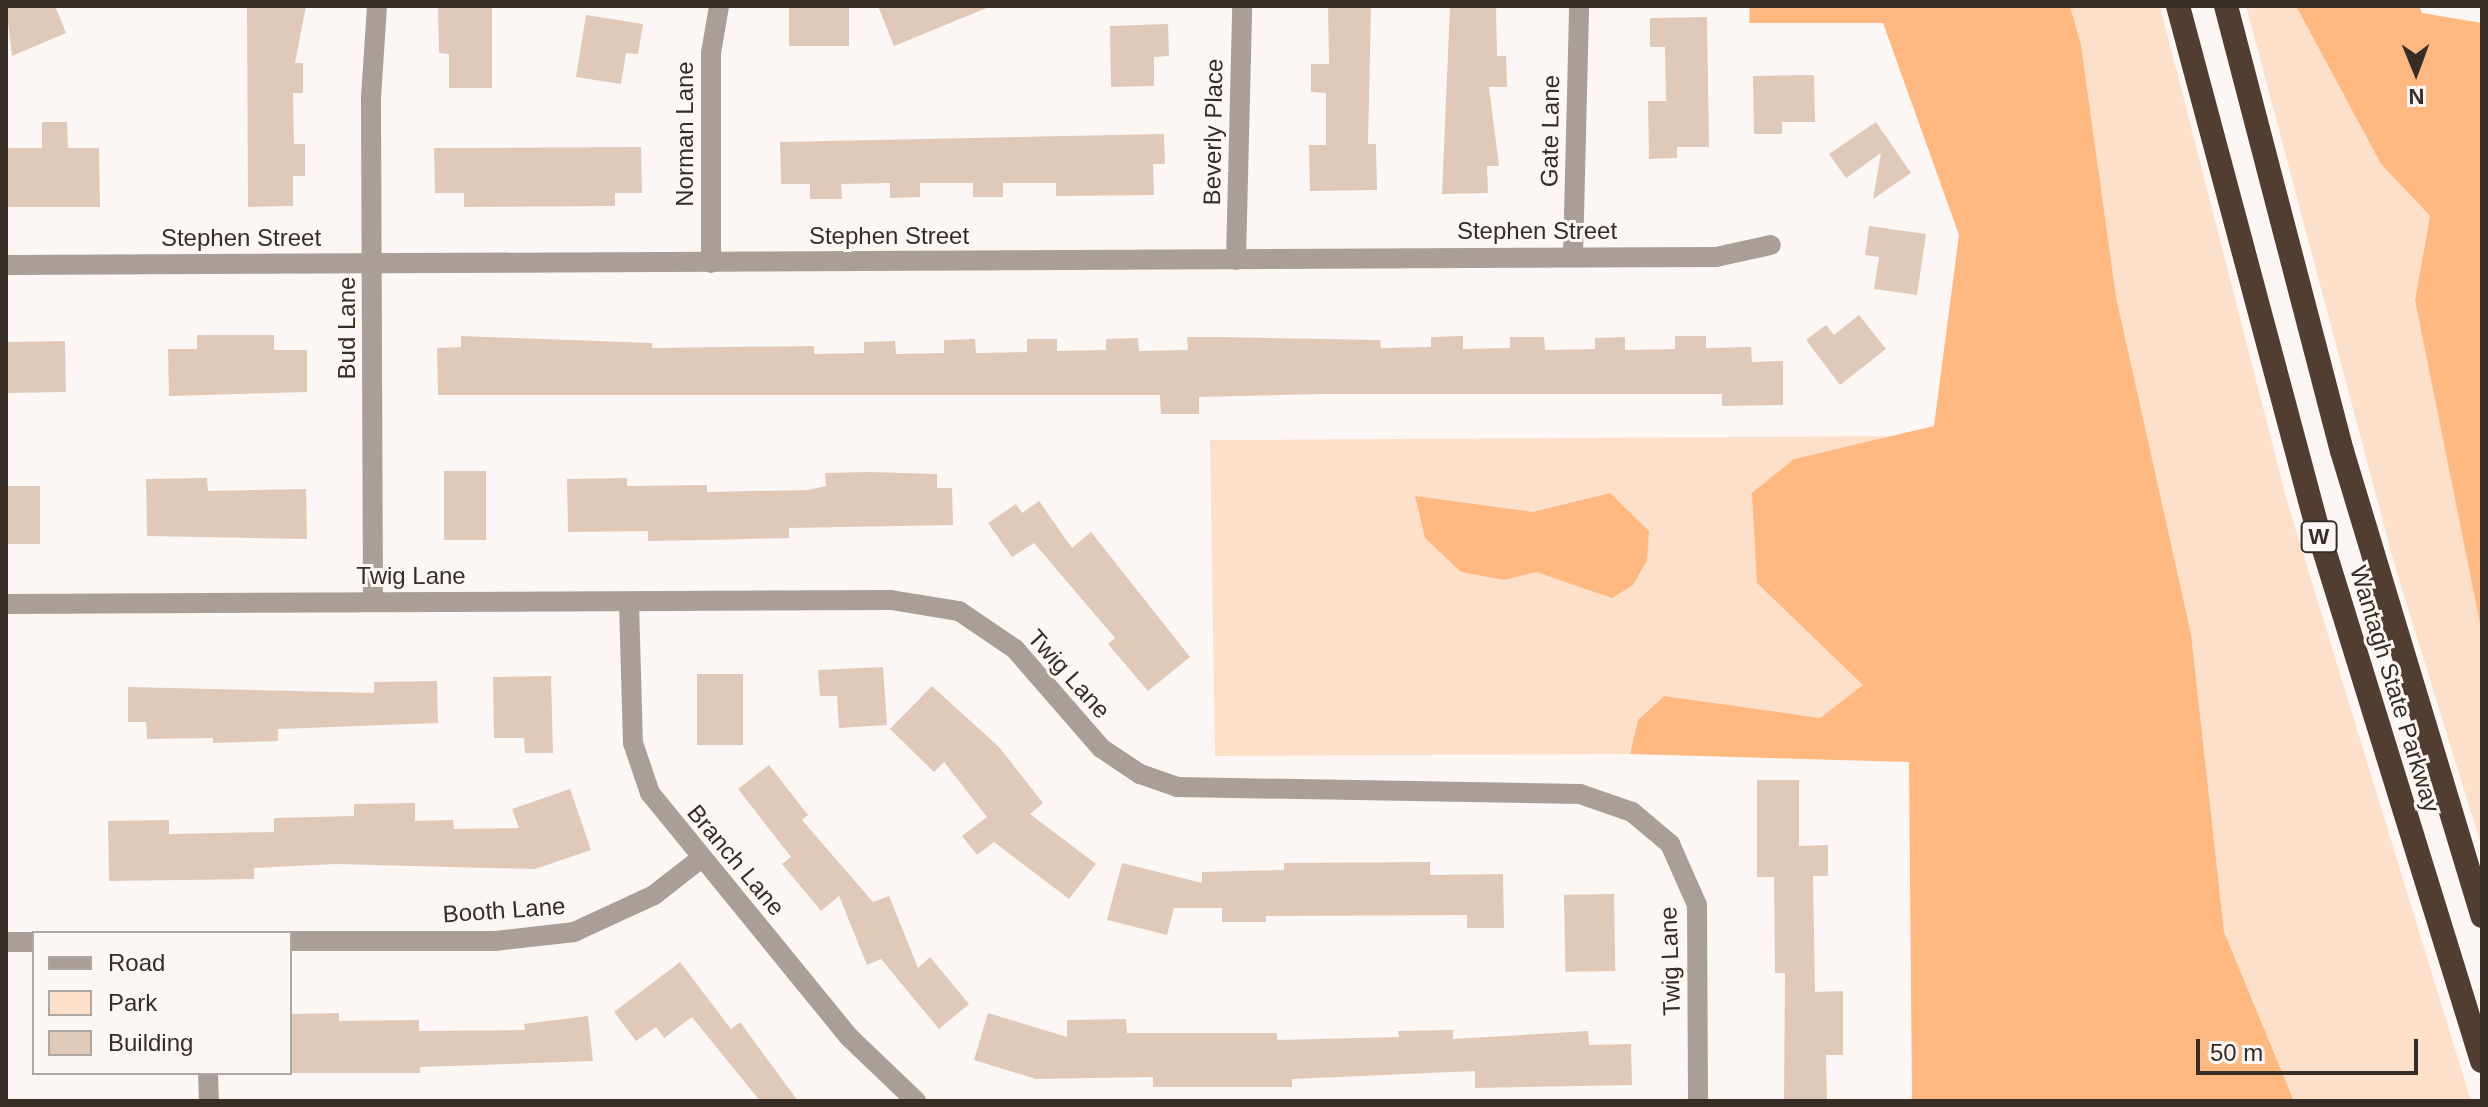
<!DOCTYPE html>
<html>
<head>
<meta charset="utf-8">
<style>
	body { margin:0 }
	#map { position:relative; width:2488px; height:1107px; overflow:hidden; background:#fcf7f4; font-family:Arial,sans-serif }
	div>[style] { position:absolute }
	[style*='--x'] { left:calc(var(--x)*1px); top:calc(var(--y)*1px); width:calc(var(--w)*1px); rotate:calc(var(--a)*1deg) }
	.green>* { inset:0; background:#fde0ca }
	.forest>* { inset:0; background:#ffb87f }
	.building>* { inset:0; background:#e0c9b8; transform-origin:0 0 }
	.minor>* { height:20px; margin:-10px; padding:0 10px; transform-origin:10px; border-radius:10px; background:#a99f98 }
	.motorway>* { height:24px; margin:-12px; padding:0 12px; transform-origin:12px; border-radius:12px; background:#513e30 }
	span { translate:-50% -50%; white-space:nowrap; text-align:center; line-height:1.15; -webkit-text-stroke:6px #fcf7f4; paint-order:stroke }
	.shield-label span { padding:2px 6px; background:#fcf7f4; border:2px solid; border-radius:6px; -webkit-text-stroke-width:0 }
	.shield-label { font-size:22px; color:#362d27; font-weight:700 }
	.street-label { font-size:24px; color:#362d27 }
	.frame { position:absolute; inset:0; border:8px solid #362d27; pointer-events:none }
	.legend { position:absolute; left:32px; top:931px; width:260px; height:144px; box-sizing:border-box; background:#fcf7f4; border:2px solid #ada6a2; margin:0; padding:10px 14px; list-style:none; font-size:24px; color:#362d27 }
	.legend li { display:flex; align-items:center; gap:16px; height:40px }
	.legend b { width:40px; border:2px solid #ada6a2 }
	.north { position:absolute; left:2376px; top:32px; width:80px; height:80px; -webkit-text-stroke:6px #fcf7f4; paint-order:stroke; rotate:179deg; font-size:22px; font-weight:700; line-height:32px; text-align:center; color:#362d27 }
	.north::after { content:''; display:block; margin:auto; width:28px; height:36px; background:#362d27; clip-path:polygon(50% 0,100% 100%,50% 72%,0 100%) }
	.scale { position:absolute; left:2196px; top:1039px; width:222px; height:36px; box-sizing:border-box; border:4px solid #362d27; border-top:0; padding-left:10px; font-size:24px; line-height:28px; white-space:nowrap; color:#362d27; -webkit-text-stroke:6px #fcf7f4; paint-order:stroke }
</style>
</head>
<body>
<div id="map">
	<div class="green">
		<div style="clip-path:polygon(2070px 6px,2160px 6px,2287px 501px,2471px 1101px,2294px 1101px,2224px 932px,2191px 634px,2116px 297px,2081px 45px)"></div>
		<div style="clip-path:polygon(2246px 6px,2296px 6px,2381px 164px,2430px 216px,2415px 300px,2482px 634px,2482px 848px,2394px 563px)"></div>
		<div style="clip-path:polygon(1893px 436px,1794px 459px,1757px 583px,1864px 685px,1820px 718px,1664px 696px,1638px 720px,1630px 754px,1215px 756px,1210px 440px)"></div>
	</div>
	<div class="forest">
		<div style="clip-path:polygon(1750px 6px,2070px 6px,2081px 45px,2116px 297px,2191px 634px,2224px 932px,2294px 1101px,1912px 1101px,1909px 762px,1630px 754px,1638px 720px,1664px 696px,1820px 718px,1863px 685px,1757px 583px,1752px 493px,1794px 459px,1934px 426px,1959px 235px,1883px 23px,1749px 23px)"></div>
		<div style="clip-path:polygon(2296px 6px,2419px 6px,2422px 13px,2482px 23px,2482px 634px,2415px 300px,2430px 216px,2381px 164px)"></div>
		<div style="clip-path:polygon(1610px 493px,1649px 531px,1647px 560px,1633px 585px,1612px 598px,1536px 572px,1504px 580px,1461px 572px,1425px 538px,1415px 496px,1533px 512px)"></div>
	</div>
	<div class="building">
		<div style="clip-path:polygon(6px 6px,55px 6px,66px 33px,12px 56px)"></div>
		<div style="clip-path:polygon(247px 6px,306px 6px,295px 63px,303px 63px,303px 93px,293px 93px,294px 144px,305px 144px,305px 176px,293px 176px,293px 206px,248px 207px)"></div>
		<div style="clip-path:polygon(438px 6px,492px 6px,492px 88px,449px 88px,449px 54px,439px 53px)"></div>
		<div style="left:789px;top:6px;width:60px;height:40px"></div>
		<div style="clip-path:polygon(878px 6px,989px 6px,989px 7px,894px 46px)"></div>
		<div style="clip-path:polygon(1328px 6px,1371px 6px,1368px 144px,1376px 144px,1377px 190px,1310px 191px,1309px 145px,1326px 145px,1326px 93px,1311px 92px,1311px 64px,1329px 64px)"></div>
		<div style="clip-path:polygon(1450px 6px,1496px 6px,1497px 56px,1506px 56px,1507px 87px,1489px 87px,1499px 166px,1487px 166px,1488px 193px,1442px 194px)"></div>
		<div style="clip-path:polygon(586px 15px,643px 24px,638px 54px,626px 53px,621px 84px,576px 77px)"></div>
		<div style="clip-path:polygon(1707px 17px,1709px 147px,1677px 147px,1677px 158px,1649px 159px,1648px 101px,1666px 101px,1665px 47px,1650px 47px,1650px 18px)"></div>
		<div style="clip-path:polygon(1168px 24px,1169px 56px,1154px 57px,1154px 86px,1111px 87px,1110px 26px)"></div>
		<div style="clip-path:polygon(1814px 75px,1815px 122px,1782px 122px,1782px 134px,1754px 134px,1753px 76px)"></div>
		<div style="clip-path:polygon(42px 122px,67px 122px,68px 148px,99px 148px,100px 207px,6px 207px,6px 148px,42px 148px)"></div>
		<div style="clip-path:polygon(1876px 122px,1911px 173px,1873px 199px,1881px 153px,1846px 178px,1829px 154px)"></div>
		<div style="clip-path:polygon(1164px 134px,1165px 164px,1153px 164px,1154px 195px,1056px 196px,1056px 183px,1003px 183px,1003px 197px,973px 197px,973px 183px,920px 183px,920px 197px,890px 198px,890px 183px,841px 184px,842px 199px,810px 199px,810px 184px,781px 184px,780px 142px)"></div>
		<div style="clip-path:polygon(641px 147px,642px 193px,615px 193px,615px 206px,464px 207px,464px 193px,435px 193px,434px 148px)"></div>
		<div style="clip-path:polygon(1869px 226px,1926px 234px,1917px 295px,1874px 289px,1879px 257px,1865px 255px)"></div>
		<div style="clip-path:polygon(1859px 315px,1886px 349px,1840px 385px,1806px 340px,1826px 325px,1834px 335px)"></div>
		<div style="clip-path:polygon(197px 335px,274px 335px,274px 350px,307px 350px,307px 392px,169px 396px,168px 349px,197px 349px)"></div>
		<div style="clip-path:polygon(461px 336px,652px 343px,652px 348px,814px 346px,814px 354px,864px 353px,864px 342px,895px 341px,896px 354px,944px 353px,944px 340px,975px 339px,976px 353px,1027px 352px,1027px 339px,1057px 339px,1057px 351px,1106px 350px,1106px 339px,1138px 338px,1139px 351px,1188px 350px,1187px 337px,1220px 337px,1380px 340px,1381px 348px,1431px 347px,1431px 337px,1463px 336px,1463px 349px,1510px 348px,1510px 337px,1544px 337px,1545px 350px,1595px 349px,1595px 338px,1625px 337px,1625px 350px,1675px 349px,1675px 336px,1706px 336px,1706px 348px,1751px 347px,1752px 362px,1783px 361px,1783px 405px,1722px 406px,1722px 394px,1323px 394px,1199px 397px,1199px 414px,1161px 414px,1160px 395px,438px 395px,437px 348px,461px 347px)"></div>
		<div style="left:65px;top:341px;width:51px;height:58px;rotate:89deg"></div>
		<div style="left:444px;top:471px;width:42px;height:69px"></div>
		<div style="clip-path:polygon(870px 472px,937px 474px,937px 488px,952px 488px,953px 525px,789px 528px,789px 538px,708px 540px,648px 541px,648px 531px,568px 532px,567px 479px,627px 478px,627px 486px,707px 485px,707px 492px,808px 490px,826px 486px,825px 473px)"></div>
		<div style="clip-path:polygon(207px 478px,208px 491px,306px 489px,307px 539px,147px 536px,146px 479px)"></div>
		<div style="left:40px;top:486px;width:58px;height:34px;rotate:90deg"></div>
		<div style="clip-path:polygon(1039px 501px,1072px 548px,1091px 532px,1190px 657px,1148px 691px,1108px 644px,1115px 638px,1034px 543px,1012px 557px,988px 523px,1016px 504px,1022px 513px)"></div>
		<div style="clip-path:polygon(883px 667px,887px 725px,839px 728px,837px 696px,820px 696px,818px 670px)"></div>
		<div style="left:697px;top:674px;width:46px;height:71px"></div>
		<div style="clip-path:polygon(551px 676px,553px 753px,525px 753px,524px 738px,494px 738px,493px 677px)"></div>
		<div style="clip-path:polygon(437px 681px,438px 723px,278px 729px,278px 741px,213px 743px,213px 738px,147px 739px,146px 722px,128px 722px,128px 687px,374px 693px,374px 682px)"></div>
		<div style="clip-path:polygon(932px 686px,999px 747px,1043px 803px,1030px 814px,1096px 864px,1069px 899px,994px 842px,977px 855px,962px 836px,987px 817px,944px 762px,934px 772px,890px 729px)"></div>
		<div style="clip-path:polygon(769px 765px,808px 815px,802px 820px,873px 902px,889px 896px,918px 968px,930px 957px,969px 1004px,939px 1029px,881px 959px,867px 965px,839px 896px,821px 911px,782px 864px,791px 857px,738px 789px)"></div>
		<div style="clip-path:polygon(1757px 780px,1799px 780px,1799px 846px,1828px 845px,1828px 876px,1813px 876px,1815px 992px,1843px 991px,1843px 1055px,1826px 1055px,1827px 1101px,1784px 1101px,1785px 973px,1775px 973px,1774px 877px,1757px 877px)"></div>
		<div style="clip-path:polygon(570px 789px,591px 850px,535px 869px,335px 864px,254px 868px,254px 879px,109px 881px,108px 821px,169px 820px,169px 834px,274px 832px,274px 818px,354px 816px,354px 804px,415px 803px,415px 821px,453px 820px,454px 829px,519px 828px,512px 809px)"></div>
		<div style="clip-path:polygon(1430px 862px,1430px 875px,1503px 874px,1504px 928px,1467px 928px,1467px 915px,1266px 916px,1266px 922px,1222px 922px,1222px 908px,1174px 908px,1167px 935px,1107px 920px,1122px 863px,1202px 883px,1202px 872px,1284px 870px,1284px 863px)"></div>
		<div style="left:1614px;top:894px;width:77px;height:50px;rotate:89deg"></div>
		<div style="clip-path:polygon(680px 962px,731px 1029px,740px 1022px,798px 1101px,760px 1101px,692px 1017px,664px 1038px,656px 1027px,636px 1041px,614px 1012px)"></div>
		<div style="clip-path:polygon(339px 1013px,339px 1021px,419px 1020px,419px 1031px,525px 1030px,524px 1024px,588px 1016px,593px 1061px,420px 1067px,420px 1073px,290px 1073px,290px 1014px)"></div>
		<div style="clip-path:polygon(988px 1013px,1067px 1037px,1067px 1020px,1126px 1019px,1127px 1033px,1277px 1033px,1277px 1040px,1399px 1037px,1398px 1031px,1453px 1030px,1453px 1039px,1588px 1031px,1589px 1045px,1631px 1044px,1632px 1085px,1475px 1088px,1475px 1071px,1292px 1079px,1292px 1087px,1153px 1087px,1153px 1077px,1036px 1079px,974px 1060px)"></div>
	</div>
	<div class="minor">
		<div style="--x:1573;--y:257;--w:251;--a:-88.6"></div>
		<div style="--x:1236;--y:260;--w:254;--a:-88.6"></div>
		<div style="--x:711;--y:263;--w:210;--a:-90"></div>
		<div style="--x:711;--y:53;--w:48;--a:-80.3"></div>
		<div style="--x:6;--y:265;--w:1710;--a:-0.27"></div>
		<div style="--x:1716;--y:257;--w:56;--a:-12.3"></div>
		<div style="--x:373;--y:602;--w:505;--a:-90.23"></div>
		<div style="--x:371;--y:97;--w:91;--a:-86.2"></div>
		<div style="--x:629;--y:602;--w:141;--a:88.4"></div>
		<div style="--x:633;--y:743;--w:53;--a:71.2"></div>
		<div style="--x:650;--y:793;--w:315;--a:50.8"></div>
		<div style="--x:849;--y:1037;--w:93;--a:43.7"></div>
		<div style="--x:6;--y:604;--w:885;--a:-0.26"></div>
		<div style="--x:891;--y:600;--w:69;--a:9.2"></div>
		<div style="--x:959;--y:611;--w:68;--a:34.2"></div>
		<div style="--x:1015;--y:649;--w:131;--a:49"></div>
		<div style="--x:1101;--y:748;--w:47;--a:33.7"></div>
		<div style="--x:1140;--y:774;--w:39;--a:19"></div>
		<div style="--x:1177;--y:787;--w:403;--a:1"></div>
		<div style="--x:1580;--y:794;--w:55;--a:19.1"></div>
		<div style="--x:1632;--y:812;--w:50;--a:40.1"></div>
		<div style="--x:1670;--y:844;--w:67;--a:66.1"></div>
		<div style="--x:1697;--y:905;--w:196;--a:89.7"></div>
		<div style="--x:290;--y:941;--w:205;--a:0"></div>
		<div style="--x:495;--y:941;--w:80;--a:-6.5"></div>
		<div style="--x:574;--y:932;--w:88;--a:-24.8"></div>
		<div style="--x:654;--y:895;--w:58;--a:-38"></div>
		<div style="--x:6;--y:942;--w:28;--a:0"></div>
		<div style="--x:208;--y:1073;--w:28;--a:88"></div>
	</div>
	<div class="motorway">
		<div style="--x:2178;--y:6;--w:539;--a:75.06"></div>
		<div style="--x:2317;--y:527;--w:559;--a:72.83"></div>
		<div style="--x:2226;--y:6;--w:460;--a:75.4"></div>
		<div style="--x:2342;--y:451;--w:486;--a:73.2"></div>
	</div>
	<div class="shield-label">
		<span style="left:2319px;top:537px">W</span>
	</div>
	<div class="street-label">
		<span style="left:1550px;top:131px;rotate:-89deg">Gate Lane</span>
		<span style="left:1213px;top:132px;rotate:-89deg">Beverly Place</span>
		<span style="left:685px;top:134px;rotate:-90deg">Norman Lane</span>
		<span style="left:1537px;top:231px">Stephen Street</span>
		<span style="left:889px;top:236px">Stephen Street</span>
		<span style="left:241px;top:238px">Stephen Street</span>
		<span style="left:347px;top:328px;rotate:-90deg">Bud Lane</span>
		<span style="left:411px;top:576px">Twig Lane</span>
		<span style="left:1069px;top:674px;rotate:48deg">Twig Lane</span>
		<span style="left:2395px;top:689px;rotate:73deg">Wantagh State Parkway</span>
		<span style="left:736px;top:860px;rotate:50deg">Branch Lane</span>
		<span style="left:504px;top:910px;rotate:-4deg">Booth Lane</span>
		<span style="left:1670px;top:961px;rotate:-92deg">Twig Lane</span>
	</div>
	<div class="frame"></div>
	<ul class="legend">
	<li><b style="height:10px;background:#a99f98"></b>Road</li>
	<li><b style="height:22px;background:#fde0ca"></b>Park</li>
	<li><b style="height:22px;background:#e0c9b8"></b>Building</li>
	</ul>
	<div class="north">N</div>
	<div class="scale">50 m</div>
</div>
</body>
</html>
